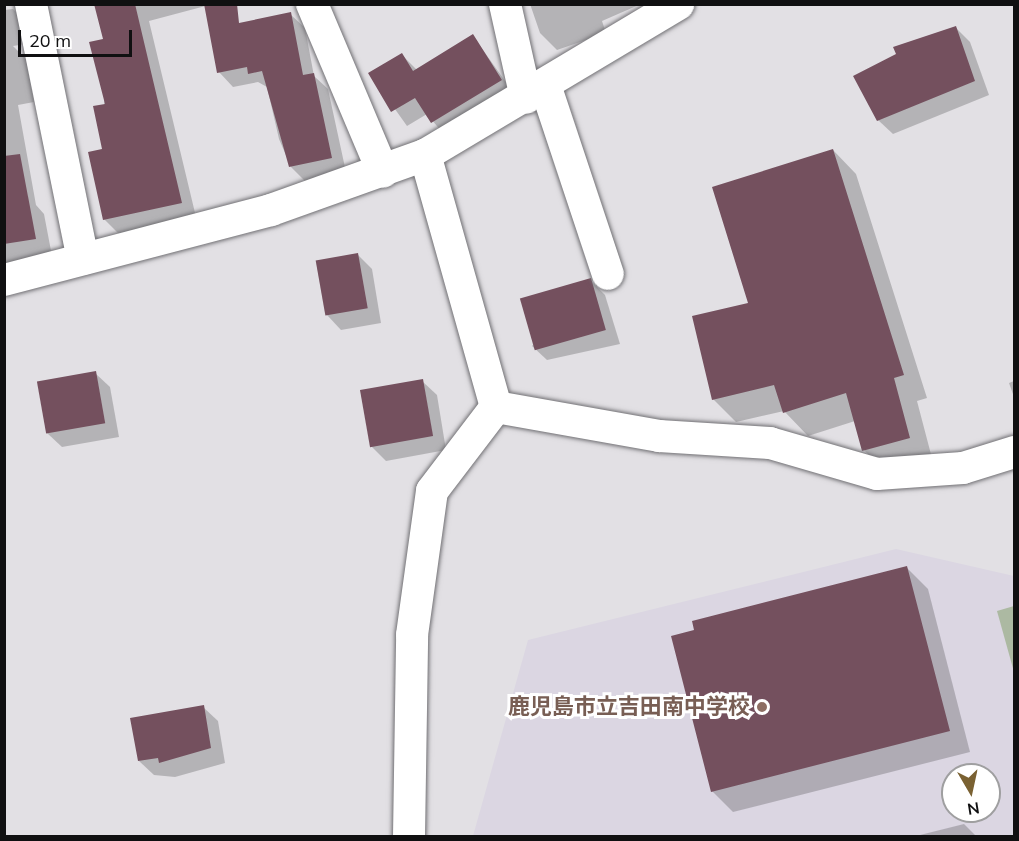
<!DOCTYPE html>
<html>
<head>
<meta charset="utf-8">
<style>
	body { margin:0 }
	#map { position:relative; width:1019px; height:841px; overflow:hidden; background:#e2e0e4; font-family:Mulish,"Noto Sans JP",sans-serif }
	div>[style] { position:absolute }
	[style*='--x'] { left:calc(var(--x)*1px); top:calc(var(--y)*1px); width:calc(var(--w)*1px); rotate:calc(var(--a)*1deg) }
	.built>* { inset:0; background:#dbd6e2 }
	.green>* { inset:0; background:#acb9a2 }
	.shadow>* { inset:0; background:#0003 }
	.building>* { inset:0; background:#74505e; transform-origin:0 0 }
	.roads { filter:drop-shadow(0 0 2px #717074) drop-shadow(0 0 2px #717074) }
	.street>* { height:32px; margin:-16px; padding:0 16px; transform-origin:16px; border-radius:16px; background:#fff }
	.dots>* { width:16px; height:16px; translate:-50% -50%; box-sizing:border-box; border:3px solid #fff; border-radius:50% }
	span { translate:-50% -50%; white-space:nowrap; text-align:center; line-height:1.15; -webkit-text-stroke:6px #fff; paint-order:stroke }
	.education-label { font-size:22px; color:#785e54; font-weight:700 }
	.right { translate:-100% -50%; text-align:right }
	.frame { position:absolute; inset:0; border:6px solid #101011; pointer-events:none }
	.north { position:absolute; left:941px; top:763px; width:60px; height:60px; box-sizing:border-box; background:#fff; border:2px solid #9f9fa0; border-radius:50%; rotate:171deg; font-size:16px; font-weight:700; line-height:24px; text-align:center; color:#101011 }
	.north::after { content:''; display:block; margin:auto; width:21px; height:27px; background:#7a6132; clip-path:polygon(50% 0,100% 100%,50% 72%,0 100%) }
	.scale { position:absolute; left:18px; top:30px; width:114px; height:27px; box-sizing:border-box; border:3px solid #101011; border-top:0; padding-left:8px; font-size:18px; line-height:21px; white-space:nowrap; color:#101011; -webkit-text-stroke:4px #fff; paint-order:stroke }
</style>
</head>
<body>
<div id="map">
	<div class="built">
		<div style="clip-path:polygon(evenodd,896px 549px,1014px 576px,1014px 836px,473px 836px,528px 640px,896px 549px,953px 775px,989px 775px,989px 811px,953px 811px,953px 775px)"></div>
	</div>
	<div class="green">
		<div style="clip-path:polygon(1014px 606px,1014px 672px,997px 611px)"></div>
	</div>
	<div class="shadow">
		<div style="clip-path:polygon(96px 4px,213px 4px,149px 21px,196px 217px,119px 234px,104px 219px,104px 40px)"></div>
		<div style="clip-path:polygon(530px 4px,641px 4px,602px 21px,606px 33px,557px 50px,540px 33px)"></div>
		<div style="clip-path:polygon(13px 9px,20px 16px,26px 44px,13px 46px,26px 59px,34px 102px,18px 105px,36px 205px,44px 214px,52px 256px,4px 264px,4px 10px)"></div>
		<div style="clip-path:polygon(290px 14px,305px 28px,314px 76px,328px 89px,346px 172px,305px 181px,291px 167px,279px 139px,267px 87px,258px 82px,233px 87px,219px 72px)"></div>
		<div style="clip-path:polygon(955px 27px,970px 42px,989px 95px,893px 134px,878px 120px)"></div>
		<div style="clip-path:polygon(473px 36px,515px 95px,446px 137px,427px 114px,407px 126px,370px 74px,402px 55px,417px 70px)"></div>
		<div style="clip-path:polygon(833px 150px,856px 174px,927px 398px,917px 401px,933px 462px,887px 474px,864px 450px,855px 421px,808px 436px,784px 411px,736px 422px,713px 399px,750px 304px)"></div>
		<div style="clip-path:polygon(358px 255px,372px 269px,381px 323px,341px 330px,327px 315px)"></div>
		<div style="clip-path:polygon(590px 280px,605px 295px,620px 344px,547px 360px,532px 346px)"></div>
		<div style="clip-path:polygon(95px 373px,110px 387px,119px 437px,62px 447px,47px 433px)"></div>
		<div style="clip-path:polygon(422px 381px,437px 395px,446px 450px,386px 461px,371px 446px)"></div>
		<div style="clip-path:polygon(1014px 381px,1014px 397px,1009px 383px)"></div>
		<div style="clip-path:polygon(907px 568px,928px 589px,970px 752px,733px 812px,712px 791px)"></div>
		<div style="clip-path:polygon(203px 707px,218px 721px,225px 763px,175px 777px,154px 775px,139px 761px)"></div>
		<div style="clip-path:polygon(964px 824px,976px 836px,916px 836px)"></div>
	</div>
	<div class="building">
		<div style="clip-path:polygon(94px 4px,135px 4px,182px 203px,103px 220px,88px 152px,102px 149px,93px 106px,105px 104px,89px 42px,103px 39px)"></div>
		<div style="clip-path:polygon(204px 4px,237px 4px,239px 23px,291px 12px,303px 75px,314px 73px,332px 158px,289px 167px,262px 71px,248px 74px,247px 67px,217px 73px)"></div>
		<div style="clip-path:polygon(956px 26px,975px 81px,877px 121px,853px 76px,896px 54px,893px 47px)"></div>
		<div style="clip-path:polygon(473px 34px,502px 80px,431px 123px,415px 98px,391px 112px,368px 73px,402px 53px,413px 71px)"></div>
		<div style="clip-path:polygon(833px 149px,904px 375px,894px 378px,910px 438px,862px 451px,846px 393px,783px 413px,774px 385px,712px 400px,692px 316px,748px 303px,712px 187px)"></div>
		<div style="clip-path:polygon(20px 154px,36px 239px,4px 244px,4px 156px)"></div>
		<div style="left:358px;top:253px;width:56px;height:43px;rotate:80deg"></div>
		<div style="left:591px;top:278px;width:54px;height:74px;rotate:74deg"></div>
		<div style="left:96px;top:371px;width:53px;height:60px;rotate:80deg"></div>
		<div style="left:423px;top:379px;width:58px;height:64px;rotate:80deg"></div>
		<div style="clip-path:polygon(907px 566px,950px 731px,711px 792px,671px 636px,694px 630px,692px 621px)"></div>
		<div style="clip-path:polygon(204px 705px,211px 748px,159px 763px,158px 758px,138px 761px,130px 718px)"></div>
	</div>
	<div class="roads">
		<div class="street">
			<div style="--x:31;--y:4;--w:260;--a:78.5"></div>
			<div style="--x:312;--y:4;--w:182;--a:67.1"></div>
			<div style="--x:505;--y:4;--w:96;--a:77.4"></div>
			<div style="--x:545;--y:85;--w:199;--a:71.6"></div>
			<div style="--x:4;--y:280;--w:276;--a:-14.7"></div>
			<div style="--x:271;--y:210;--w:164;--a:-19.7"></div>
			<div style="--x:425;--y:155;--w:295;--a:-30.8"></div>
			<div style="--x:496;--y:407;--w:166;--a:10.1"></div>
			<div style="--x:659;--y:436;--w:111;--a:3.6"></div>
			<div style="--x:770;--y:443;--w:111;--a:16.2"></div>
			<div style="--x:877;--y:474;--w:86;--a:-4"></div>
			<div style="--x:963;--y:468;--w:53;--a:-17.4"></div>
			<div style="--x:409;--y:836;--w:201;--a:-89.1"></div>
			<div style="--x:412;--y:635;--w:145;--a:-82.1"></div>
			<div style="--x:432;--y:491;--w:106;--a:-52.7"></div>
			<div style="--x:496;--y:407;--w:262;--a:-105.7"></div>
		</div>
	</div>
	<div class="dots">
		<div style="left:762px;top:707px;background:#8d6e63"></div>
	</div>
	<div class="education-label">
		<span class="right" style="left:750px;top:707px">鹿児島市立吉田南中学校</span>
	</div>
	<div class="frame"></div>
	<div class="north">N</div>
	<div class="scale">20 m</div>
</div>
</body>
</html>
